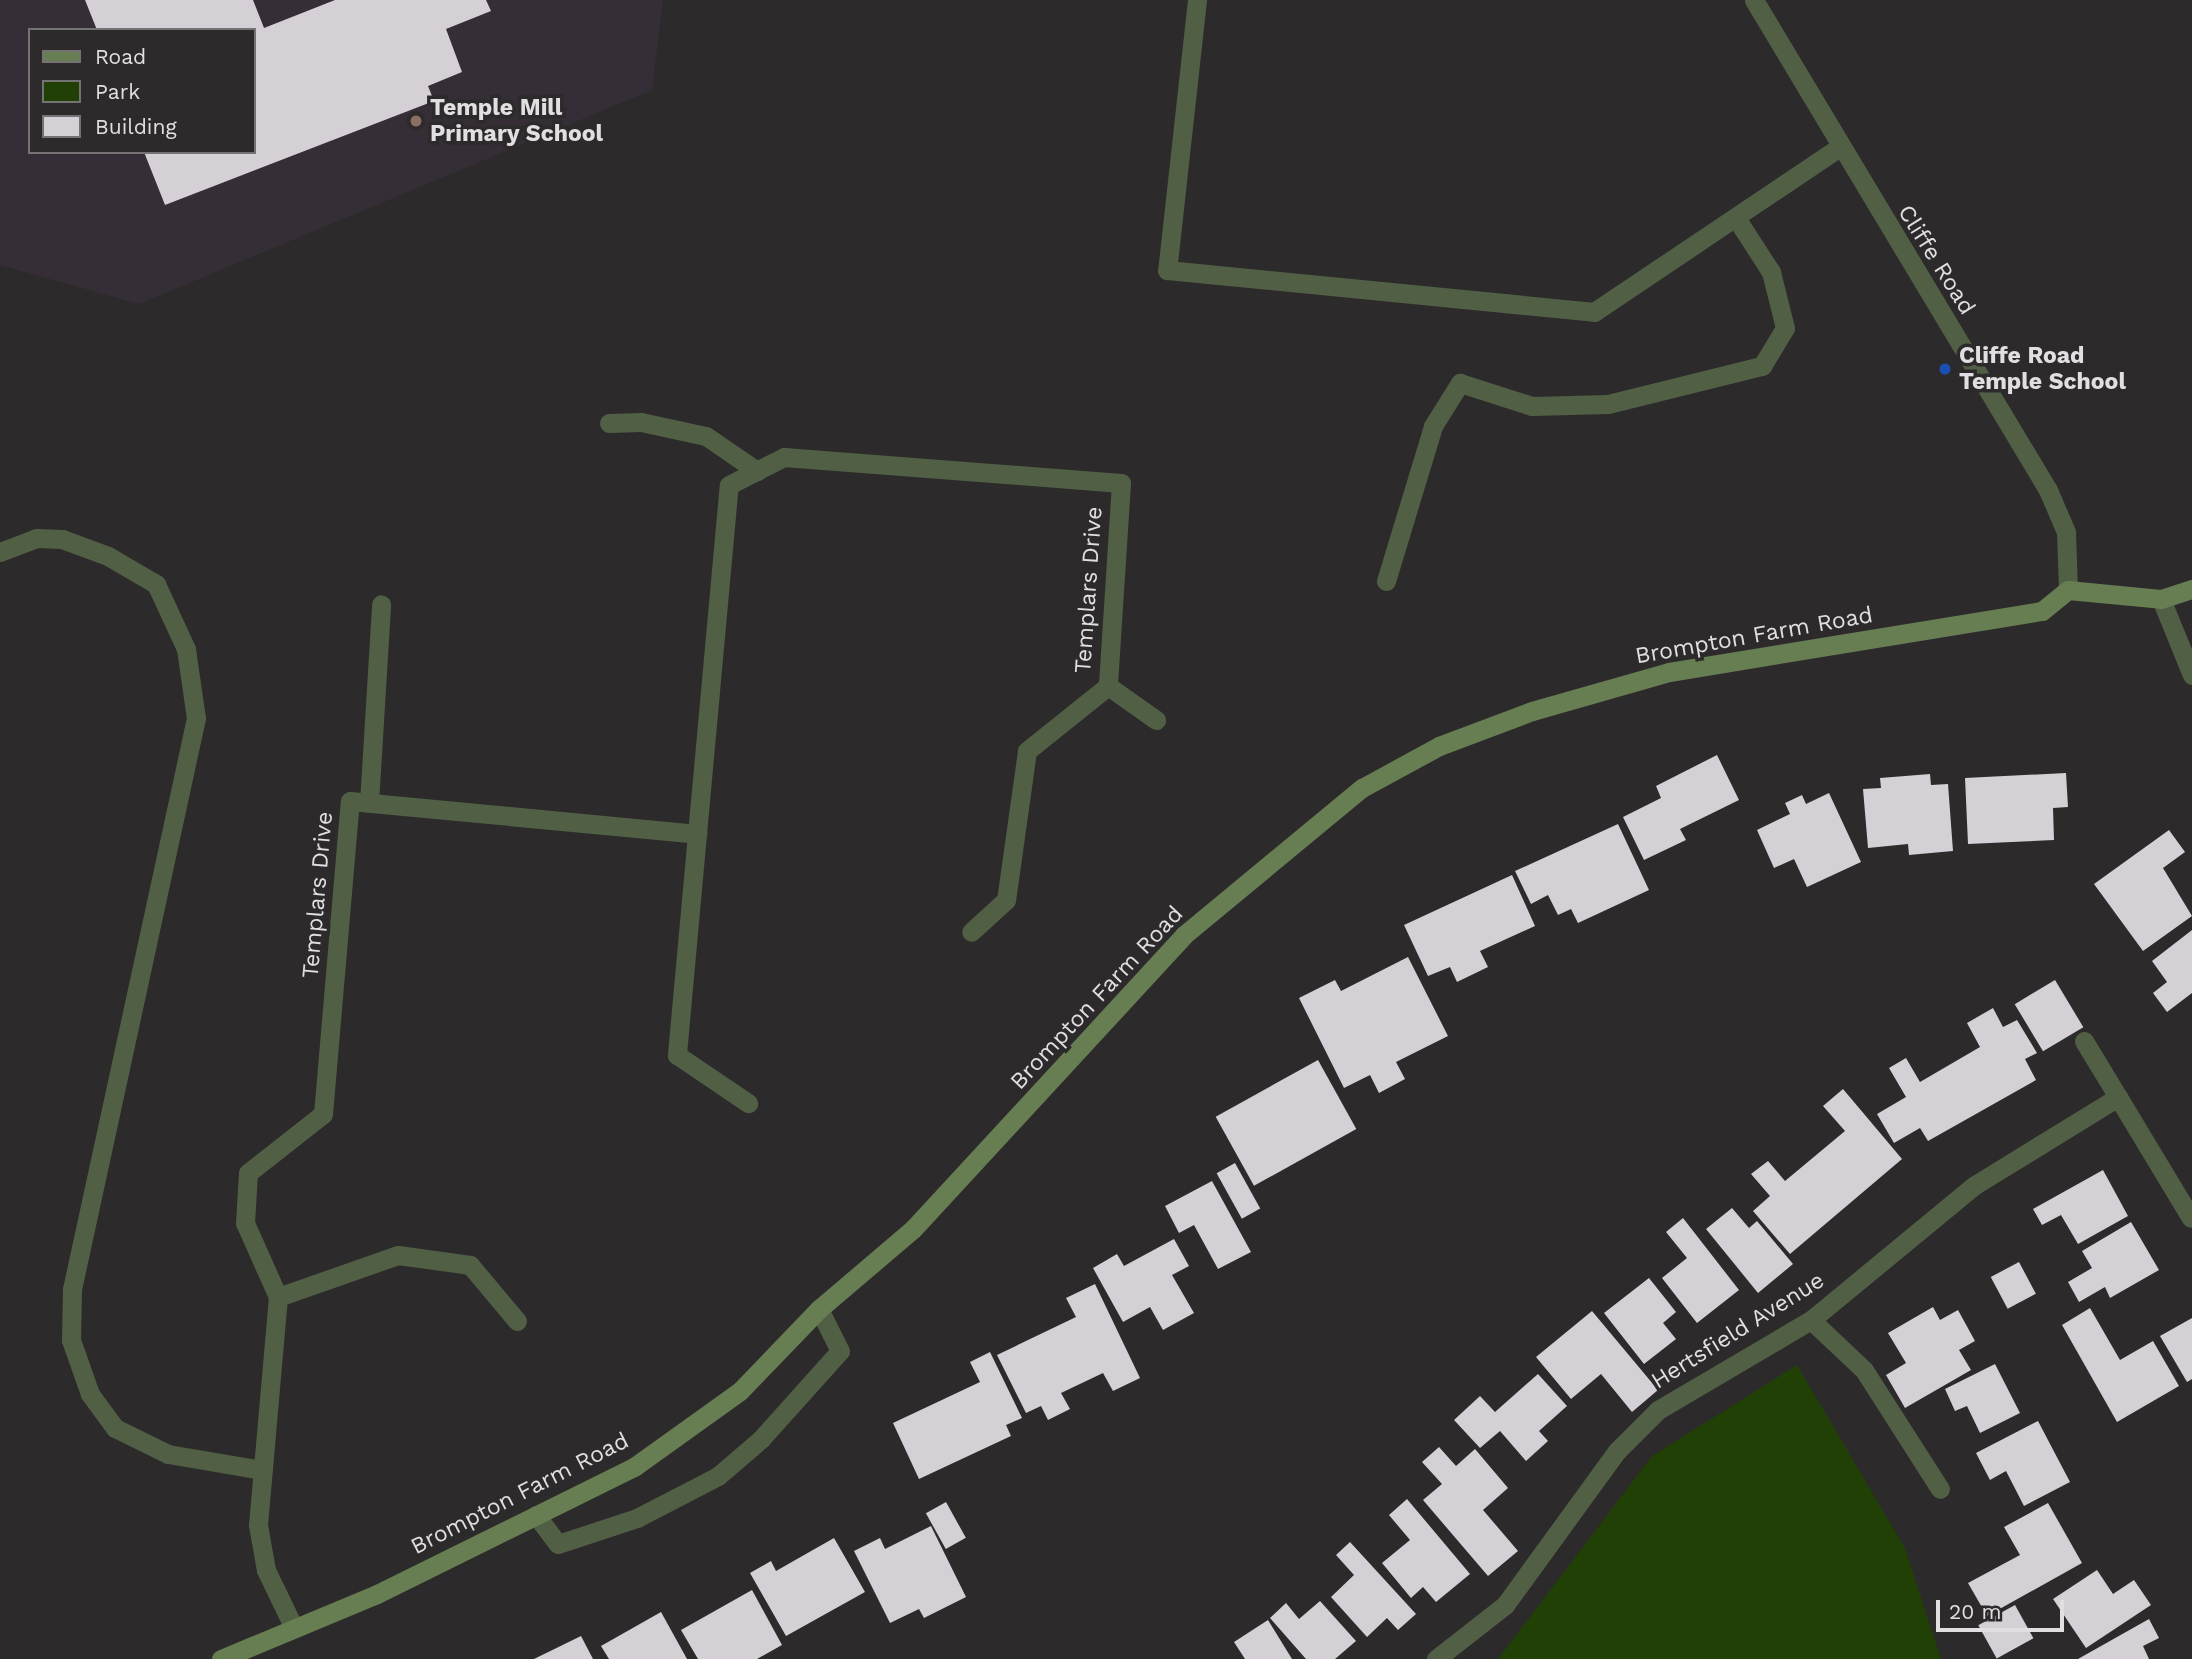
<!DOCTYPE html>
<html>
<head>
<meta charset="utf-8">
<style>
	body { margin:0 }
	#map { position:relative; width:2192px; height:1659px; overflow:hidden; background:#2d2a2c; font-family:"Work Sans",sans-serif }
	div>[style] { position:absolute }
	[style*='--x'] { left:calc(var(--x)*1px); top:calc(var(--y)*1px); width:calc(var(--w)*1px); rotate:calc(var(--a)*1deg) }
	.built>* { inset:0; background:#362e36 }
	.green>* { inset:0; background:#214006 }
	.building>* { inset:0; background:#d4d0d5; transform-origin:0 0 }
	.service>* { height:19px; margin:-9.5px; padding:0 9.5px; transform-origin:9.5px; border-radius:9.5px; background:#516045 }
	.minor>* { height:19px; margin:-9.5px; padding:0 9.5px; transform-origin:9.5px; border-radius:9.5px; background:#516045 }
	.tertiary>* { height:19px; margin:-9.5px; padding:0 9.5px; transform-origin:9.5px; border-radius:9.5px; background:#516045 }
	.secondary>* { height:19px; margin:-9.5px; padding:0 9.5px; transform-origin:9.5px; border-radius:9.5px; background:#677d52 }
	.dots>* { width:19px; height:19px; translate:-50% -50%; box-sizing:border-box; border:4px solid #2d2a2c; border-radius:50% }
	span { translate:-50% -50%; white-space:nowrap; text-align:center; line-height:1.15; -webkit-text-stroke:7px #2d2a2c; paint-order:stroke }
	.poi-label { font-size:23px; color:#e1dfe1; font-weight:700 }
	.left { translate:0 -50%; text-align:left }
	.street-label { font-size:23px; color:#e1dfe1 }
	.legend { position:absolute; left:28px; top:28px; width:228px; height:126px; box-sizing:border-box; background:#2d2a2c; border:2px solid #757274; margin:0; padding:9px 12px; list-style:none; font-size:21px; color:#e1dfe1 }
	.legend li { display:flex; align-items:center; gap:14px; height:35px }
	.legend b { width:35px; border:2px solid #757274 }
	.scale { position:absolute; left:1936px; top:1600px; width:128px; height:32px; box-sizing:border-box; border:4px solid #e1dfe1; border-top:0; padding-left:9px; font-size:21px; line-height:24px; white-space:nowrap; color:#e1dfe1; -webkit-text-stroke:5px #2d2a2c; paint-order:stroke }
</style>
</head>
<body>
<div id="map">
	<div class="built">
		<div style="clip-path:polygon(evenodd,0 0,663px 0,652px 90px,139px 304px,0 265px,0 0,30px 30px,254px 30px,254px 152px,30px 152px,30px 30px)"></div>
	</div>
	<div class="green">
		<div style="clip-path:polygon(1797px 1365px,1905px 1548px,1941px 1659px,1498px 1659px,1652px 1456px)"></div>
	</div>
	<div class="building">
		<div style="clip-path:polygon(85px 0,253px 0,264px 28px,335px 0,486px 0,491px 11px,446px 29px,462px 72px,428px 86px,434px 101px,165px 205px,144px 152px,254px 152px,254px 30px,97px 30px)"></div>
		<div style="clip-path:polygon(1717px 755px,1739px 800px,1680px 829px,1686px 840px,1644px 860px,1623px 817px,1661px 798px,1656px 786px)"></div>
		<div style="clip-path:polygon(2066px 773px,2068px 807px,2053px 808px,2054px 840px,1968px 844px,1965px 778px)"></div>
		<div style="clip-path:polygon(1930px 774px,1931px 785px,1948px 784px,1953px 851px,1909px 855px,1908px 844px,1868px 848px,1863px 789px,1881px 788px,1880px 778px)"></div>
		<div style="clip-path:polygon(1829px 793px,1861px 862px,1807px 887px,1794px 859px,1774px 868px,1757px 830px,1790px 814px,1785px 803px,1802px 795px,1806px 804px)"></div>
		<div style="clip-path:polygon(1618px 824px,1649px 890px,1578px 923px,1571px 909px,1558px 915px,1548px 895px,1531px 904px,1515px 871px)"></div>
		<div style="clip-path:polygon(2169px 830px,2185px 852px,2163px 868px,2192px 916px,2143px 951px,2094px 884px)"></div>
		<div style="clip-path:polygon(1512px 875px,1535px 926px,1480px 951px,1488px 967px,1457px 982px,1450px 967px,1428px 976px,1404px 925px)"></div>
		<div style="clip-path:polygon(2192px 930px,2192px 993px,2167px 1012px,2153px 993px,2167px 982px,2152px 961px)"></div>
		<div style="clip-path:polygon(1408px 957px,1448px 1036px,1396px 1062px,1405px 1079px,1379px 1093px,1370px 1075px,1344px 1088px,1299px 998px,1335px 980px,1341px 991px)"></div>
		<div style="left:2055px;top:980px;width:55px;height:47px;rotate:59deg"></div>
		<div style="clip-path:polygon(1993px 1008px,2003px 1027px,2017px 1020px,2037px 1053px,2025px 1059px,2036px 1080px,1928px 1141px,1920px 1128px,1894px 1143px,1877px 1114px,1906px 1097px,1889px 1068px,1906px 1058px,1920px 1082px,1980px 1047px,1967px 1023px)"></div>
		<div style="left:1318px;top:1060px;width:79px;height:117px;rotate:61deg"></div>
		<div style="clip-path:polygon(1843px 1089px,1902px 1159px,1790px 1254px,1753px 1211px,1770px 1196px,1751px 1174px,1768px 1161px,1785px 1181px,1845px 1131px,1823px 1106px)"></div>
		<div style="left:1235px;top:1163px;width:52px;height:21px;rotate:61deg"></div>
		<div style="clip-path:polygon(2103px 1170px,2128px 1216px,2078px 1244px,2061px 1215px,2042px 1225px,2033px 1209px)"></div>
		<div style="clip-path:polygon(1212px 1181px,1251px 1252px,1218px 1269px,1194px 1225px,1179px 1233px,1165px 1206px)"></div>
		<div style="clip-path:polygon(1732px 1208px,1749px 1228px,1757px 1221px,1793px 1264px,1758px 1293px,1706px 1229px)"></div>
		<div style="clip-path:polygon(1683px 1218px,1739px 1290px,1697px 1323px,1662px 1278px,1687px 1258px,1666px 1232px)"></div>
		<div style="clip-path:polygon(2131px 1222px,2159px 1270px,2110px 1298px,2105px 1287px,2079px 1302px,2068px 1282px,2092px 1268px,2082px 1251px)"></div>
		<div style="clip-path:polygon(1174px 1239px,1189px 1266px,1172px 1275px,1194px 1313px,1163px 1330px,1150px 1307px,1123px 1322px,1093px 1268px,1117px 1254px,1124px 1266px)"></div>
		<div style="left:2019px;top:1262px;width:36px;height:32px;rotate:62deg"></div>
		<div style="clip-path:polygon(1649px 1278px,1676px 1312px,1663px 1323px,1676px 1339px,1644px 1364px,1604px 1313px)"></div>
		<div style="clip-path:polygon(1095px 1284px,1140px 1378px,1113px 1391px,1103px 1373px,1061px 1393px,1070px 1409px,1048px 1420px,1041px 1406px,1026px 1413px,997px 1355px,1076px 1317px,1066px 1298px)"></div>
		<div style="clip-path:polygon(1933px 1307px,1940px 1320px,1958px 1310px,1975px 1341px,1959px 1350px,1971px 1370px,1905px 1408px,1886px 1375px,1906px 1363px,1888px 1333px)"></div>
		<div style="clip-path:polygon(2090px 1308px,2120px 1360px,2153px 1341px,2179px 1386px,2117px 1422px,2062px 1325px)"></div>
		<div style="clip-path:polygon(1592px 1311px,1658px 1390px,1632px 1412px,1601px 1374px,1571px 1399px,1536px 1357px)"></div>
		<div style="clip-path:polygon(2192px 1318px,2192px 1379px,2187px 1382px,2160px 1336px)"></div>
		<div style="clip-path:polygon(990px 1352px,1022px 1418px,1006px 1425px,1011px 1436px,919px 1479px,893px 1423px,980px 1382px,970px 1362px)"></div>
		<div style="clip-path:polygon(1995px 1364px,2020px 1413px,1980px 1433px,1967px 1406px,1955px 1411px,1945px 1389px)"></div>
		<div style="clip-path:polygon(1538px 1374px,1567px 1406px,1539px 1431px,1548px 1441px,1526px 1461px,1500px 1431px,1480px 1448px,1454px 1420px,1480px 1396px,1495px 1412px)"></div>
		<div style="clip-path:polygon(2038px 1421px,2070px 1482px,2024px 1506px,2006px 1471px,1990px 1480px,1976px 1453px)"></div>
		<div style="clip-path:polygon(1439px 1447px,1456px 1466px,1475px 1449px,1508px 1488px,1483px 1510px,1518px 1551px,1488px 1576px,1423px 1500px,1442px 1484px,1422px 1462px)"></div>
		<div style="clip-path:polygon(1407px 1499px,1470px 1574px,1436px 1602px,1423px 1587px,1411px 1598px,1382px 1563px,1410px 1540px,1389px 1515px)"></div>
		<div style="left:946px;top:1502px;width:41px;height:23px;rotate:61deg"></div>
		<div style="clip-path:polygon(2048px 1503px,2082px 1563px,1987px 1616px,1968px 1583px,2020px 1555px,2004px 1527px)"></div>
		<div style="clip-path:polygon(931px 1526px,966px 1597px,924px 1618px,919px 1609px,890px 1623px,854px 1551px,880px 1538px,885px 1549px)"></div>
		<div style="clip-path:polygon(834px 1538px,865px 1592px,786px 1636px,750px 1573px,771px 1561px,776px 1571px)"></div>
		<div style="clip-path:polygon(1350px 1542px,1416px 1614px,1398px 1630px,1387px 1618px,1367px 1637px,1331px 1597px,1354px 1575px,1336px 1555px)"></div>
		<div style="clip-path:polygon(2097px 1570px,2113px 1594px,2134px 1580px,2151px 1605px,2086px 1648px,2053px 1599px)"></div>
		<div style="clip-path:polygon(752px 1590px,782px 1645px,757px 1659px,698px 1659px,681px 1630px)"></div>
		<div style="clip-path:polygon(1320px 1601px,1356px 1641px,1335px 1659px,1306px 1659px,1270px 1618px,1286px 1603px,1299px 1619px)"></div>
		<div style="left:2015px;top:1605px;width:38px;height:42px;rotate:61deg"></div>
		<div style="clip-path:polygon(661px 1612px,687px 1659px,609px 1659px,601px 1646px)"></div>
		<div style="clip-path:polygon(2149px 1619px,2159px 1638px,2143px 1646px,2149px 1659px,2078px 1659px)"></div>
		<div style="clip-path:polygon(1268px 1620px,1292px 1659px,1245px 1659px,1234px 1642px)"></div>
		<div style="clip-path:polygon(581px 1636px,593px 1659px,534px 1659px)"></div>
	</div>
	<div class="service">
		<div style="--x:1197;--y:0;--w:272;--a:96.3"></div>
		<div style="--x:1167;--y:270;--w:429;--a:5.6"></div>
		<div style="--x:1594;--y:312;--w:294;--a:-33.9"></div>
		<div style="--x:0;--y:552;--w:39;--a:-21"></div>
		<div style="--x:36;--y:538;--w:26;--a:2"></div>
		<div style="--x:62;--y:539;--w:49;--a:20.3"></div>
		<div style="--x:108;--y:556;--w:56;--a:30.3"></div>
		<div style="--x:156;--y:584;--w:72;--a:65.2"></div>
		<div style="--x:186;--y:649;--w:70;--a:81.8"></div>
		<div style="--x:196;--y:718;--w:584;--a:102.25"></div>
		<div style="--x:72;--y:1289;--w:51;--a:91.1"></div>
		<div style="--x:71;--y:1340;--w:57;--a:70.6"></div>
		<div style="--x:90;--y:1394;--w:42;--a:53.7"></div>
		<div style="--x:115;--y:1428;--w:59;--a:26.1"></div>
		<div style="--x:168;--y:1454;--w:96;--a:9.6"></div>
		<div style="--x:1386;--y:581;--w:162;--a:-73.1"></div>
		<div style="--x:1433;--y:426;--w:51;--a:-57.9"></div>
		<div style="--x:1460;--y:383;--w:76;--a:17.7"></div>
		<div style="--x:1532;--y:406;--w:76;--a:-1.5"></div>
		<div style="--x:1608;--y:404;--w:159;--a:-13.9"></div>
		<div style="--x:1762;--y:366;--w:44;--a:-58.8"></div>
		<div style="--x:1785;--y:328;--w:58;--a:-104"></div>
		<div style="--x:1771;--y:272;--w:64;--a:-122.9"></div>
		<div style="--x:369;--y:803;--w:199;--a:-86.5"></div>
		<div style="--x:1811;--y:1320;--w:73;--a:43.3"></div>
		<div style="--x:1864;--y:1370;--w:141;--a:57.4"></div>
		<div style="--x:536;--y:1515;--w:36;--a:53"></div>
		<div style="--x:558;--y:1544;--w:83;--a:-18.2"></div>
		<div style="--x:637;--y:1518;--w:91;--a:-27.4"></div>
		<div style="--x:718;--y:1476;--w:57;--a:-40.7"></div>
		<div style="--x:761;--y:1439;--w:118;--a:-48.1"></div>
		<div style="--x:840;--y:1351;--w:47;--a:-116.6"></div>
	</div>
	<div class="minor">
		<div style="--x:609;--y:423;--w:32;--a:-2"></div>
		<div style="--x:641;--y:422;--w:66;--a:12.2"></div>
		<div style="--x:706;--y:436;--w:62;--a:34.5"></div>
		<div style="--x:2161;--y:599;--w:82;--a:67.8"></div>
		<div style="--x:1108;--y:686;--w:59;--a:35.3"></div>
		<div style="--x:697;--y:834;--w:222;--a:95.2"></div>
		<div style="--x:677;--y:1055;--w:86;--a:34.1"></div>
		<div style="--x:2084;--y:1041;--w:66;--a:58.7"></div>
		<div style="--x:278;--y:1297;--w:127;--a:-19.3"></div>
		<div style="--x:398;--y:1255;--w:73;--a:7.9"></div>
		<div style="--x:470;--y:1265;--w:73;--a:50"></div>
		<div style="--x:294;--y:1628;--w:64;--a:-115.8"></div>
		<div style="--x:266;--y:1570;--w:46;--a:-100.1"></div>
		<div style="--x:258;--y:1525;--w:229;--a:-85"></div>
		<div style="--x:278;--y:1297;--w:81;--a:-114"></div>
		<div style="--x:245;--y:1223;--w:50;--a:-86.6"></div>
		<div style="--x:248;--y:1173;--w:95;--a:-38.2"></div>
		<div style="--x:323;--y:1114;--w:314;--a:-85.1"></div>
		<div style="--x:350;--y:801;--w:349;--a:5.4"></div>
		<div style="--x:697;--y:834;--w:350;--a:-84.8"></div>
		<div style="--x:729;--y:485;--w:62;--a:-27"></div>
		<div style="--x:784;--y:457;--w:338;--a:4.4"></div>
		<div style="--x:1121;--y:483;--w:203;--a:93.7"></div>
		<div style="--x:1108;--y:686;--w:104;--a:141.3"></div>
		<div style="--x:1027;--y:751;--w:150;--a:98"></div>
		<div style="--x:1006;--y:900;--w:47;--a:137.6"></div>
		<div style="--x:1436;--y:1659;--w:88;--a:-38"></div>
		<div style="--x:1505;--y:1605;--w:190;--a:-54"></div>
		<div style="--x:1617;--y:1451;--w:58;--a:-45"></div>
		<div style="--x:1658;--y:1410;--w:178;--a:-30.5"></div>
		<div style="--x:1811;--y:1320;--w:212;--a:-39.5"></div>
		<div style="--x:1975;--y:1185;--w:168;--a:-31.6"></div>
		<div style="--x:2118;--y:1097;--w:141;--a:58.9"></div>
	</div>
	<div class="tertiary">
		<div style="--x:1754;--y:0;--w:571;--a:59.04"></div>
		<div style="--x:2048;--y:490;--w:46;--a:66.8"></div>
		<div style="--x:2066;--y:532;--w:58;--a:88"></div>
	</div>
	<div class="secondary">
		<div style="--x:221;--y:1659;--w:169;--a:-22.6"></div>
		<div style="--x:377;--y:1594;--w:287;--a:-26.3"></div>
		<div style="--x:634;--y:1467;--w:130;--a:-35.6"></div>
		<div style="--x:740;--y:1391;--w:114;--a:-46.1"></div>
		<div style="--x:819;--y:1309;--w:123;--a:-40.4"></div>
		<div style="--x:913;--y:1229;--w:400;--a:-47.3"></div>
		<div style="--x:1184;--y:935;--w:231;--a:-39.6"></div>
		<div style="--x:1362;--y:788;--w:88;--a:-28.6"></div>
		<div style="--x:1439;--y:746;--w:99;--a:-20.6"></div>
		<div style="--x:1532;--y:711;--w:142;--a:-15.9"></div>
		<div style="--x:1669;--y:672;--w:378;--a:-9.3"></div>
		<div style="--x:2042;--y:611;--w:33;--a:-39"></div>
		<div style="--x:2068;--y:590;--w:93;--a:5.5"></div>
		<div style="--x:2161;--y:599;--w:33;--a:-18"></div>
	</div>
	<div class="dots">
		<div style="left:416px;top:121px;background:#8d6e63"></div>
		<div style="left:1945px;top:369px;background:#1a4fb4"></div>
	</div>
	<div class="poi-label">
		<span class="left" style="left:430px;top:121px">Temple Mill<br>Primary School</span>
		<span class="left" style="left:1959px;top:369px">Cliffe Road<br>Temple School</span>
	</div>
	<div class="street-label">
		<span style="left:1936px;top:260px;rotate:58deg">Cliffe Road</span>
		<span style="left:1089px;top:590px;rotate:-86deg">Templars Drive</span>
		<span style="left:1754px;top:636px;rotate:-10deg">Brompton Farm Road</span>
		<span style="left:318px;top:895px;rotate:-85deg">Templars Drive</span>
		<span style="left:1097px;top:998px;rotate:-47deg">Brompton Farm Road</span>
		<span style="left:1738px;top:1331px;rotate:-32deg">Hertsfield Avenue</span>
		<span style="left:520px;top:1494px;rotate:-27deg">Brompton Farm Road</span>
	</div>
	<ul class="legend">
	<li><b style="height:9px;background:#677d52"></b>Road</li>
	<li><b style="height:19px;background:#214006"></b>Park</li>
	<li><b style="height:19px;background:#d4d0d5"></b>Building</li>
	</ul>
	<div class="scale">20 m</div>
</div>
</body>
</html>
